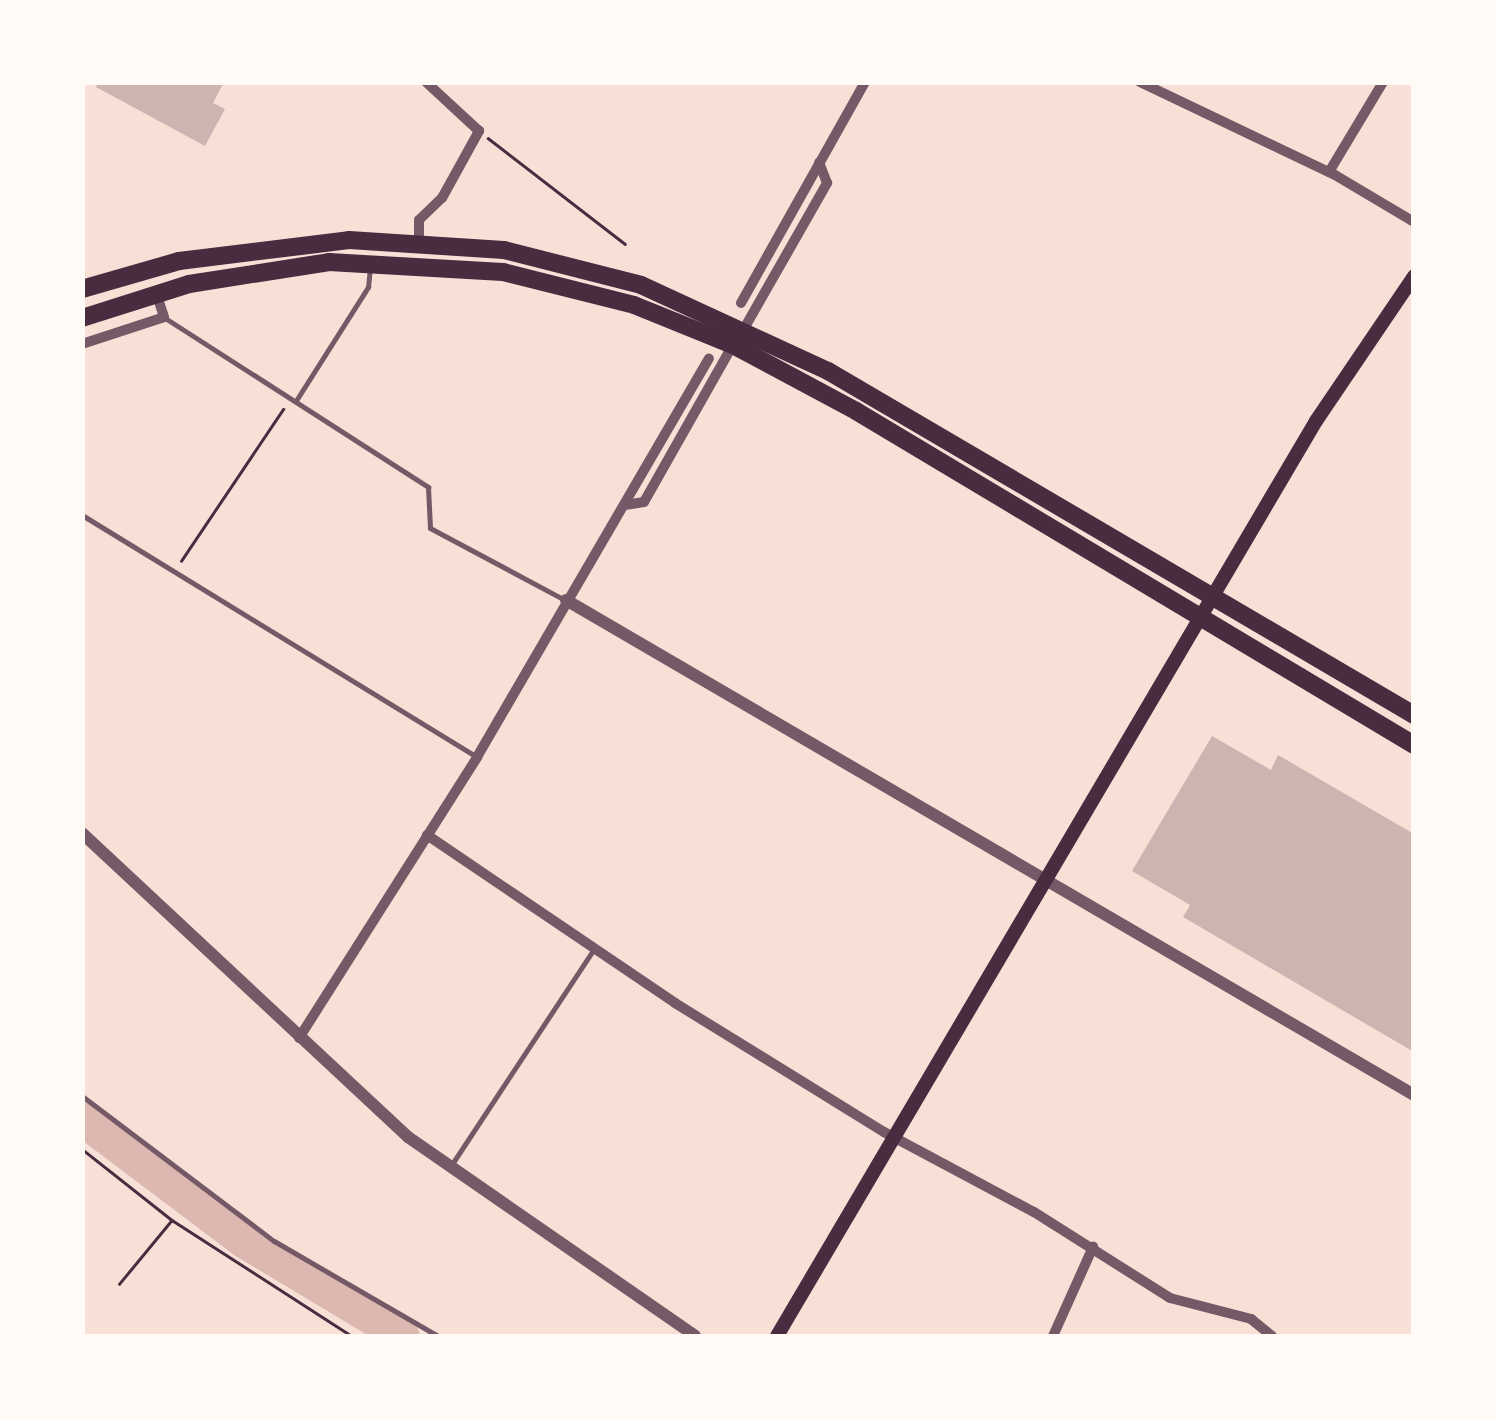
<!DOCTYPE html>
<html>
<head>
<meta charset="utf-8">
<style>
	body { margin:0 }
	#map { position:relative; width:1496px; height:1419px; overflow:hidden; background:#f7e1d7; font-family:Arial,sans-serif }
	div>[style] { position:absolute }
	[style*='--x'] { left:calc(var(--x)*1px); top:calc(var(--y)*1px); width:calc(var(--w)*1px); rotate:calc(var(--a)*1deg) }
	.stream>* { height:5px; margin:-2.5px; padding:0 2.5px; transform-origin:2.5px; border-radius:2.5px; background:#dcb8b0 }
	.river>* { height:30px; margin:-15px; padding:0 15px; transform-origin:15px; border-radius:15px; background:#dcb8b0 }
	.building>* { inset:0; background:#ccb4b1 }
	.path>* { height:2.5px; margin:-1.25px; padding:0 1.25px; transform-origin:1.25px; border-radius:1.25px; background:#4a2c40 }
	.service>* { height:5px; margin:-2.5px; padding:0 2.5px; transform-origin:2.5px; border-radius:2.5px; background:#755966 }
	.minor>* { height:10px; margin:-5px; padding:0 5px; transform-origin:5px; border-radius:5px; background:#755966 }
	.tertiary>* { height:12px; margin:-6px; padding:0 6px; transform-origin:6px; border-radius:6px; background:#755966 }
	.secondary>* { height:14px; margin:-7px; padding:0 7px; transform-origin:7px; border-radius:7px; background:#4a2c40 }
	.trunk>* { height:18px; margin:-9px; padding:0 9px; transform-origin:9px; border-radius:9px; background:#4a2c40 }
	span { translate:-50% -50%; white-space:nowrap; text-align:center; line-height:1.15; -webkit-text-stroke:10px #fffaf5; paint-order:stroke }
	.frame { position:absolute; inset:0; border:85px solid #fffaf5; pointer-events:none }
</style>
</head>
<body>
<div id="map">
	<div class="stream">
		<div style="--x:82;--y:1137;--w:193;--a:37"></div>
		<div style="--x:236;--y:1253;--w:161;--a:31"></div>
	</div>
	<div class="river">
		<div style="--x:82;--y:1117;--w:201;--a:36.9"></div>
		<div style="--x:243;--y:1238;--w:189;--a:31.2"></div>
	</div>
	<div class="building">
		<div style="clip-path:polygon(99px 82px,224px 82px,213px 103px,225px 109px,205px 146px,96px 87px)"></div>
		<div style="clip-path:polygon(1212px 736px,1271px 770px,1278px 755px,1414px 834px,1414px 1052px,1183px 917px,1190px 905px,1132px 871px)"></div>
	</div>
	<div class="path">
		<div style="--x:488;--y:138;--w:173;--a:37.7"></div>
		<div style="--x:181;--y:561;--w:183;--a:-56.1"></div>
		<div style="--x:82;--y:1149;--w:115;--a:38.3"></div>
		<div style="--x:172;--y:1220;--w:214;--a:32.8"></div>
		<div style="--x:119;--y:1284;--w:82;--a:-50.5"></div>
	</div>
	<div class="service">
		<div style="--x:165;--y:318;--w:313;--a:32.7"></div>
		<div style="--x:428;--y:487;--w:41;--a:87.2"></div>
		<div style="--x:430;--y:528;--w:151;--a:28.1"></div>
		<div style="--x:297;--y:399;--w:133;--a:-57.6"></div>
		<div style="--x:368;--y:287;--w:19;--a:-84"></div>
		<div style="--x:82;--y:515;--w:463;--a:31.5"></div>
		<div style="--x:82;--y:1096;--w:241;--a:37.1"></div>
		<div style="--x:274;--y:1241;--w:190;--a:30.1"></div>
		<div style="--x:452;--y:1164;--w:256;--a:-56.6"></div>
	</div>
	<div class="minor">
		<div style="--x:1140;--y:82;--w:216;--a:25.5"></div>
		<div style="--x:1335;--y:175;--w:92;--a:30.7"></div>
		<div style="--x:1329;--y:172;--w:105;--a:-59"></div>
		<div style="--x:419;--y:243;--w:23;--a:-90"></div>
		<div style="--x:419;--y:220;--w:32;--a:-44"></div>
		<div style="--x:442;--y:198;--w:77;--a:-61.1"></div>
		<div style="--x:479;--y:131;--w:72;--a:-137.2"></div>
		<div style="--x:741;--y:303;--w:253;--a:-60.7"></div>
		<div style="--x:745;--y:327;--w:166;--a:-60.3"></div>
		<div style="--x:827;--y:183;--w:22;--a:-111"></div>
		<div style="--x:82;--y:344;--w:86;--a:-18.2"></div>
		<div style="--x:164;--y:317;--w:25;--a:-108"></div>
		<div style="--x:625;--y:505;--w:19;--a:-9"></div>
		<div style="--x:644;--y:502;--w:180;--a:-60.5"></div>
		<div style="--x:427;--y:835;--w:300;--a:34.1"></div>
		<div style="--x:675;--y:1003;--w:246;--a:31.7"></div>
		<div style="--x:884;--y:1132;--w:170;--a:28.1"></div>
		<div style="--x:1034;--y:1212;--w:161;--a:32.3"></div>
		<div style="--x:1170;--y:1298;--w:84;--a:14.5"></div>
		<div style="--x:1251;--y:1319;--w:27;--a:39"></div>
		<div style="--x:299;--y:1038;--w:333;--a:-57.6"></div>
		<div style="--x:477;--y:757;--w:461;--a:-59.8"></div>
		<div style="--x:1053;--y:1336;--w:98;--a:-65.8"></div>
	</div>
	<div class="tertiary">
		<div style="--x:566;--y:600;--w:982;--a:30.27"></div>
		<div style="--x:82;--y:833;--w:446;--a:43"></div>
		<div style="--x:408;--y:1137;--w:349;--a:34.7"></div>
	</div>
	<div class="secondary">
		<div style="--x:777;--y:1336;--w:1062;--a:-59.5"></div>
		<div style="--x:1316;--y:421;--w:175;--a:-55.9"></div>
	</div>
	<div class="trunk">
		<div style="--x:82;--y:289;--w:101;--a:-16.1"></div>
		<div style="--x:179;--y:261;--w:171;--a:-7"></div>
		<div style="--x:349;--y:240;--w:155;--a:3.7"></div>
		<div style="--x:504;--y:250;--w:141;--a:14.3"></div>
		<div style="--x:641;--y:285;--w:206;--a:24.7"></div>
		<div style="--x:828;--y:371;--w:680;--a:30.41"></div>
		<div style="--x:82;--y:318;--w:112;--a:-17.6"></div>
		<div style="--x:189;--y:284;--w:142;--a:-8.9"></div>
		<div style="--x:329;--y:262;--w:174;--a:3.3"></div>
		<div style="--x:503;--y:272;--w:135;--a:14.1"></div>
		<div style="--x:634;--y:305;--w:107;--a:22"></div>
		<div style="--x:733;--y:345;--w:140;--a:28.2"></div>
		<div style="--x:856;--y:411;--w:650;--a:30.9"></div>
	</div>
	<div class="frame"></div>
</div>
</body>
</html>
